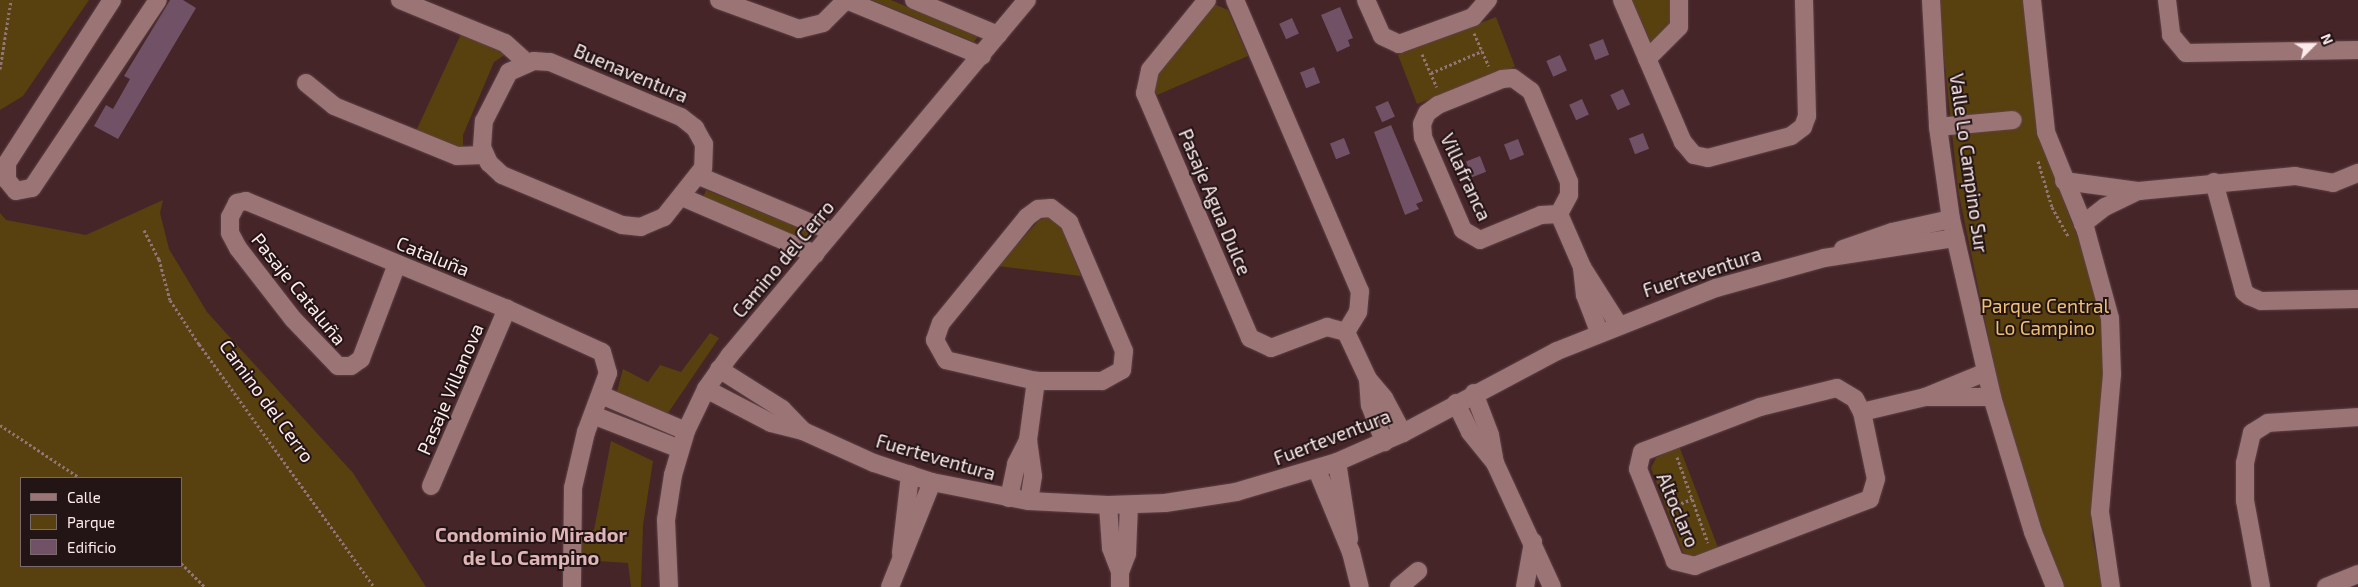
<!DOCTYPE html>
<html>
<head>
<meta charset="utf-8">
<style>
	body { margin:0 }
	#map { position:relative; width:2358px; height:587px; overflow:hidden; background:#462529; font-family:"Exo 2",sans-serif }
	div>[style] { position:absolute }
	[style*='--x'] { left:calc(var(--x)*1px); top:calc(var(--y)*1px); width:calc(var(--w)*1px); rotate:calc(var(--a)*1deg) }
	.green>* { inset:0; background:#59400f; transform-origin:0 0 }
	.building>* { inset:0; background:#705165; transform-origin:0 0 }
	.path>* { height:3px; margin-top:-1.5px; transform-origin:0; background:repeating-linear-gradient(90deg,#917679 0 2.5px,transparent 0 5px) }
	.roads { filter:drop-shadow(0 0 1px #5d4246) drop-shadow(0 0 1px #5d4246) }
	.minor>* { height:18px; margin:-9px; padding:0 9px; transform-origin:9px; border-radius:9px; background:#9b7476 }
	span { translate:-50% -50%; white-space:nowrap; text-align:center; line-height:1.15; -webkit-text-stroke:4px #231415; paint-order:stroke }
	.street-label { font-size:19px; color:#fdebec }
	.park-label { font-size:19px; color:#efc070 }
	.neighbourhood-label { font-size:20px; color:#dfb5b7; font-weight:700 }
	.legend { position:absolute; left:20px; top:477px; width:162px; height:90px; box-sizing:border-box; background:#231415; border:1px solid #7a6a6b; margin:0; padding:6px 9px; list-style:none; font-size:15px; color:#fdebec }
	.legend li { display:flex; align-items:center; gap:10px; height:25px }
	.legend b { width:25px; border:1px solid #7a6a6b }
	.north { position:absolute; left:2288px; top:20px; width:50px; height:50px; -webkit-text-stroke:4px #231415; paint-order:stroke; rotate:67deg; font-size:14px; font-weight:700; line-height:20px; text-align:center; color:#fdebec }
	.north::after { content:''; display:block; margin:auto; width:18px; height:22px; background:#fdebec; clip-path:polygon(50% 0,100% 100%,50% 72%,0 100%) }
</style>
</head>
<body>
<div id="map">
	<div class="green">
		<div style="clip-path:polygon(0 0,89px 0,23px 96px,0 110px)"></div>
		<div style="clip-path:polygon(872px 0,891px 0,978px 36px,974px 42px)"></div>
		<div style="clip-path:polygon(1632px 0,1678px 0,1679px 24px,1652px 45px)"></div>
		<div style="clip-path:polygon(1938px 0,2026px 0,2038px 133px,2104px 307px,2106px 368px,2092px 536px,2103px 587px,2062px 587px,2040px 530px,2001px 398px,1958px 190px)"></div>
		<div style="clip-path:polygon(1214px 4px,1228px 10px,1248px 56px,1157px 95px,1152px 85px,1155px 76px)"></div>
		<div style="left:1496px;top:17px;width:53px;height:105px;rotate:69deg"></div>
		<div style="clip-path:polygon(461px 34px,506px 54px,494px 62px,463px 135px,463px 148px,416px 131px)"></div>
		<div style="left:706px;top:190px;width:115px;height:11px;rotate:22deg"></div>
		<div style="clip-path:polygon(evenodd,163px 200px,160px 213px,169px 249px,207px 312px,353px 473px,426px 587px,0 587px,0 213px,6px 220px,86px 235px,163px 200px,21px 478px,181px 478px,181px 566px,21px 566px,21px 478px)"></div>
		<div style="clip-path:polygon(1051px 216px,1059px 221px,1081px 276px,998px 266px,1039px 220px)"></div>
		<div style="clip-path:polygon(710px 333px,719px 338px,668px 413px,616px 395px,623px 369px,648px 382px,660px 365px,681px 372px)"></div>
		<div style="clip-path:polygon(611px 441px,653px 461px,643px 525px,641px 587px,631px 587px,628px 563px,582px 560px,582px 530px,594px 530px)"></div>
		<div style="clip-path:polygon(1679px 446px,1719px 550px,1692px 558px,1683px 552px,1651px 468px,1656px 458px)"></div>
	</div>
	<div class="building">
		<div style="clip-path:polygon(170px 0,183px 0,196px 8px,118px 139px,94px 126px,106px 105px,113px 109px,130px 79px,124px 76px)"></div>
		<div style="clip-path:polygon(1340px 7px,1353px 38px,1348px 40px,1350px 46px,1337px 52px,1321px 15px)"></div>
		<div style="left:1292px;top:18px;width:17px;height:14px;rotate:66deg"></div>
		<div style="left:1603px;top:39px;width:17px;height:15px;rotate:69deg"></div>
		<div style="left:1560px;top:55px;width:17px;height:15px;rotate:66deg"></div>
		<div style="left:1314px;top:67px;width:17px;height:15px;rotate:69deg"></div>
		<div style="left:1623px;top:89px;width:17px;height:14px;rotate:65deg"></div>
		<div style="left:1582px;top:99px;width:17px;height:14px;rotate:66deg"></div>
		<div style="left:1388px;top:101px;width:17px;height:14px;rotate:66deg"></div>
		<div style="clip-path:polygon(1391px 125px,1423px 201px,1416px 204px,1419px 209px,1405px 215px,1374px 132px)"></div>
		<div style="left:1643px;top:133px;width:17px;height:15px;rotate:69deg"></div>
		<div style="left:1344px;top:138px;width:17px;height:15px;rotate:69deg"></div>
		<div style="left:1518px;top:139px;width:17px;height:15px;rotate:69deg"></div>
		<div style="left:1480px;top:156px;width:17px;height:15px;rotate:69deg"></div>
	</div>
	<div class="path">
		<div style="--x:1474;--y:33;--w:36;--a:66"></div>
		<div style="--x:1422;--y:54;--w:36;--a:66"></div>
		<div style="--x:0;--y:69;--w:70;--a:-80.9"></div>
		<div style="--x:1431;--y:73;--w:56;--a:-23.3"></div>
		<div style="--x:2038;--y:161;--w:48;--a:73.1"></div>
		<div style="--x:2052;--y:207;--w:33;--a:61"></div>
		<div style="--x:144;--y:230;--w:33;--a:63"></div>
		<div style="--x:159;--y:259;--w:42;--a:75"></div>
		<div style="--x:170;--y:300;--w:53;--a:56.6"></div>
		<div style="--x:199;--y:344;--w:299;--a:54.2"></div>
		<div style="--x:0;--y:425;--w:96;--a:33.5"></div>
		<div style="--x:1677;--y:457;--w:91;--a:70.2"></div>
		<div style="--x:1672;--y:507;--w:22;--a:-22"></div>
		<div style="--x:181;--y:563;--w:34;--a:45"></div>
	</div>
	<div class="roads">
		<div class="minor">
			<div style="--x:112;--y:0;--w:194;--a:122.8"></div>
			<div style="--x:7;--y:163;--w:17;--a:90"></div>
			<div style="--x:7;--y:180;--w:14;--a:51"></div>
			<div style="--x:16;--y:191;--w:16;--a:-11"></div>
			<div style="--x:32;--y:188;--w:226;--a:-56.2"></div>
			<div style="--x:400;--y:0;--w:113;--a:22.3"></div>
			<div style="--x:505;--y:43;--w:28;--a:42"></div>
			<div style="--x:719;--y:0;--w:85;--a:19.9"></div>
			<div style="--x:799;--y:29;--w:25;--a:-14"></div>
			<div style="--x:823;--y:23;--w:33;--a:-45"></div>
			<div style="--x:846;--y:0;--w:147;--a:22.4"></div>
			<div style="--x:914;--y:0;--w:91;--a:22.6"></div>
			<div style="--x:1207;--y:0;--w:90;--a:129.2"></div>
			<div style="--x:1150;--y:70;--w:24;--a:102"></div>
			<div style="--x:1145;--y:93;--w:267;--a:66.8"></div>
			<div style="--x:1250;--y:338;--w:23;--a:25"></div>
			<div style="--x:1271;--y:348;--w:60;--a:-20.6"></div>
			<div style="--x:1327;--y:327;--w:20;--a:15"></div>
			<div style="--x:1346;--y:332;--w:52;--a:64.9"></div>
			<div style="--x:1368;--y:379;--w:26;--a:86"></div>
			<div style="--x:1370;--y:405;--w:40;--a:69"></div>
			<div style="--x:1235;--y:0;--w:317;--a:66.8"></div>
			<div style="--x:1360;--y:291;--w:21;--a:95"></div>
			<div style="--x:1358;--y:312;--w:23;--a:121"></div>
			<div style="--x:1366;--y:0;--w:39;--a:66"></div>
			<div style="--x:1382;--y:36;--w:19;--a:25"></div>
			<div style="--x:1399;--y:44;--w:79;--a:-20"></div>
			<div style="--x:1473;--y:17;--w:23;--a:-49"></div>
			<div style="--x:1622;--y:0;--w:155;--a:66.8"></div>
			<div style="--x:1683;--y:142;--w:17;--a:50"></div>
			<div style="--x:1694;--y:155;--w:14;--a:12"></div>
			<div style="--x:1708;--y:158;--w:86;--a:-14.8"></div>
			<div style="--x:1791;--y:136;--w:15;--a:-37"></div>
			<div style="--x:1803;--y:127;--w:12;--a:-70"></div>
			<div style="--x:1807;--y:116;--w:116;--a:-91.5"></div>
			<div style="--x:1931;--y:0;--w:127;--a:86.8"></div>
			<div style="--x:1938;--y:127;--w:93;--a:82"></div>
			<div style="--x:1951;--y:219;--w:183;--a:77"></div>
			<div style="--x:1992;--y:397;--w:141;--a:73.1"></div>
			<div style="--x:2033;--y:532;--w:59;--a:68.2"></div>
			<div style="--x:2032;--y:0;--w:133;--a:83.9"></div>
			<div style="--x:2046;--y:132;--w:107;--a:68"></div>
			<div style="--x:2086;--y:231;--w:90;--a:74.6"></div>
			<div style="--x:2110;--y:318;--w:56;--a:88"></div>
			<div style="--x:2112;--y:374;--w:139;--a:95"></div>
			<div style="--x:2100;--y:512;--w:76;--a:81.7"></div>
			<div style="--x:2167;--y:0;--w:35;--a:83"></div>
			<div style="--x:2171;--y:35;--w:23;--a:50"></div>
			<div style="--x:2186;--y:53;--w:172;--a:-1"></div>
			<div style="--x:1647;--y:59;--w:45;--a:-45"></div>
			<div style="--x:1679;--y:27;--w:27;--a:-90"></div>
			<div style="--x:534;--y:61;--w:16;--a:4"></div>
			<div style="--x:550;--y:62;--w:142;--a:22.8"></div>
			<div style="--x:681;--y:117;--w:18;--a:38"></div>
			<div style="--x:695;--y:128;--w:18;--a:61"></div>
			<div style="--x:704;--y:144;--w:24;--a:92"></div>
			<div style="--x:703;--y:168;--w:63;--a:128.5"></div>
			<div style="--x:664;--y:217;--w:25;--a:157"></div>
			<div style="--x:641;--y:227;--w:19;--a:-174"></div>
			<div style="--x:622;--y:225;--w:130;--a:-157.4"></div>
			<div style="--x:502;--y:175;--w:18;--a:-137"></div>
			<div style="--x:489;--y:163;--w:17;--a:-114"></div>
			<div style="--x:482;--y:147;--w:26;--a:-86"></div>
			<div style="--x:484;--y:121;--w:55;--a:-63"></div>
			<div style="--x:509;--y:72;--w:27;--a:-24"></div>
			<div style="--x:1513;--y:78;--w:22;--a:36"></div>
			<div style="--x:1531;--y:91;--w:99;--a:67.3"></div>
			<div style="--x:1569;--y:182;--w:13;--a:90"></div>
			<div style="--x:1569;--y:195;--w:21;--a:118"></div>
			<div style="--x:1559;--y:214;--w:18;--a:177"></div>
			<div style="--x:1541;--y:215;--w:66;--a:157.7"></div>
			<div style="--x:1480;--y:240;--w:20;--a:-150"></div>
			<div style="--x:1463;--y:230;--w:101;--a:-113.3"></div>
			<div style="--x:1423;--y:137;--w:13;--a:-94"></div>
			<div style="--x:1422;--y:124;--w:12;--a:-66"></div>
			<div style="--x:1427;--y:113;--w:14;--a:-36"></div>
			<div style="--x:1438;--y:105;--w:69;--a:-22.1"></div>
			<div style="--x:1502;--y:79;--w:11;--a:-5"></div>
			<div style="--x:306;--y:83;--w:36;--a:39"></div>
			<div style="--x:334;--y:106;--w:133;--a:22.1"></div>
			<div style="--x:457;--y:156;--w:27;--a:-2"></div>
			<div style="--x:1938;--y:127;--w:75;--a:-5.3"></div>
			<div style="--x:699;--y:176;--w:145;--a:22.7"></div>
			<div style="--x:2064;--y:181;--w:76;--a:7.6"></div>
			<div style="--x:2139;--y:191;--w:157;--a:-5.5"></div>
			<div style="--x:2295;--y:176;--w:39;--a:10"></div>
			<div style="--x:2333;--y:183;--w:27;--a:-22"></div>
			<div style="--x:2214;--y:182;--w:114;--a:74.7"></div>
			<div style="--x:2244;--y:292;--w:6;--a:39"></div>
			<div style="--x:2249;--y:296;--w:13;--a:23"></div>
			<div style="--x:2261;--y:301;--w:97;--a:-1.2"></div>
			<div style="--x:682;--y:197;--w:145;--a:23.2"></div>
			<div style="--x:1051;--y:208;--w:23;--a:38"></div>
			<div style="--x:1069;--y:222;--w:140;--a:66.9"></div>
			<div style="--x:1124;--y:351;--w:19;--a:96"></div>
			<div style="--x:1122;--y:370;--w:23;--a:151"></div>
			<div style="--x:1102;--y:381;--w:66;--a:180"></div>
			<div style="--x:1036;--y:381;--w:92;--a:-166.9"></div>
			<div style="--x:946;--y:360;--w:23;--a:-119"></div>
			<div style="--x:935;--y:340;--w:18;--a:-71"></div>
			<div style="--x:941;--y:323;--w:136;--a:-50.9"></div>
			<div style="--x:1027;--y:217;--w:14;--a:-36"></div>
			<div style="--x:1038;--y:209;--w:13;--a:-4"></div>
			<div style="--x:1559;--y:214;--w:58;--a:66.5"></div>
			<div style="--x:1582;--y:267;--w:67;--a:57.7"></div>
			<div style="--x:2083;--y:224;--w:28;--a:-38"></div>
			<div style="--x:2105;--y:207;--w:34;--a:-26"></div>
			<div style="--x:1843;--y:249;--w:52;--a:-19.1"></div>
			<div style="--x:1892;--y:232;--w:60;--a:-12.4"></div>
			<div style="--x:397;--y:264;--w:102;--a:110.8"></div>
			<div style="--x:361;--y:359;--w:12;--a:145"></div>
			<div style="--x:351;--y:366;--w:13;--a:180"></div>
			<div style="--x:338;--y:366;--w:65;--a:-133.8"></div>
			<div style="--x:293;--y:319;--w:90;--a:-127.8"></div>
			<div style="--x:238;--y:248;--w:17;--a:-118"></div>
			<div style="--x:230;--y:233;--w:16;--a:-90"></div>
			<div style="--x:230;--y:217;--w:16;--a:-63"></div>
			<div style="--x:237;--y:203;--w:9;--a:-13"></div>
			<div style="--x:246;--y:201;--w:282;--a:22.5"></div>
			<div style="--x:507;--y:309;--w:104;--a:24.4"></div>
			<div style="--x:602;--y:352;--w:22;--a:74"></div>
			<div style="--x:608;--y:373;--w:63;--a:110.4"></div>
			<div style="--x:586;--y:432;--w:57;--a:103.1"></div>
			<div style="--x:573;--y:488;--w:99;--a:90.6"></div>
			<div style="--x:1582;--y:267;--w:28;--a:84"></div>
			<div style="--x:1585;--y:295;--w:40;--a:69"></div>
			<div style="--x:719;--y:369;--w:75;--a:32.4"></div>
			<div style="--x:782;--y:409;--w:30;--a:46"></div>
			<div style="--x:1368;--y:379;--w:25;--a:50"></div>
			<div style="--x:1384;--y:398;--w:40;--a:62"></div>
			<div style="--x:1837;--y:388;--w:21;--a:31"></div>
			<div style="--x:1855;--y:399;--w:15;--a:62"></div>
			<div style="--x:1862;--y:412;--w:68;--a:78.2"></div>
			<div style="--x:1876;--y:479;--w:21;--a:107"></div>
			<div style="--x:1870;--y:499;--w:187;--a:159.1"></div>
			<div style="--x:1695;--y:566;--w:21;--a:-166"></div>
			<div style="--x:1675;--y:561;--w:99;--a:-111.9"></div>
			<div style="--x:1638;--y:469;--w:17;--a:-77"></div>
			<div style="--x:1642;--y:452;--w:126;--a:-20.9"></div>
			<div style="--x:1760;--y:407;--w:79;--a:-13.9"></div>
			<div style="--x:706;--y:389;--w:73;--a:27.6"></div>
			<div style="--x:771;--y:423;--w:33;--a:14"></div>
			<div style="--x:803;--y:431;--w:78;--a:24.3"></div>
			<div style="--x:874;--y:463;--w:61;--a:18.1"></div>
			<div style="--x:932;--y:482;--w:99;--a:11.1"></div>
			<div style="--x:1029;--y:501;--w:79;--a:2.9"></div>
			<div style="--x:1108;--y:505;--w:57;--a:-2"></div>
			<div style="--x:1165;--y:503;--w:72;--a:-8.8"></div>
			<div style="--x:1236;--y:492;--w:105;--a:-16.5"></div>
			<div style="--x:1337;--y:462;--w:72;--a:-23.7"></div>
			<div style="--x:1403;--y:433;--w:174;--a:-28"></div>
			<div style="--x:1557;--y:351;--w:171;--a:-21.6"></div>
			<div style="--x:1716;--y:288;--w:112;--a:-15.5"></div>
			<div style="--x:1824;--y:258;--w:133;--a:-8.7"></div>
			<div style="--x:1474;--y:393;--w:45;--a:69.1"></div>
			<div style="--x:1490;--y:435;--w:28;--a:80"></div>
			<div style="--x:601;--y:395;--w:92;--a:23"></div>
			<div style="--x:1925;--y:397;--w:67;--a:0"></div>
			<div style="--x:1456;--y:403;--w:32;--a:64"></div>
			<div style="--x:1470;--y:432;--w:40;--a:51"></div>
			<div style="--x:1495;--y:463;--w:136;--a:65.3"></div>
			<div style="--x:1862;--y:412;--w:65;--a:-13.4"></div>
			<div style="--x:1925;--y:397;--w:66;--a:-22.3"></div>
			<div style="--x:593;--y:415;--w:93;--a:21.3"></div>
			<div style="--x:1337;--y:462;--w:78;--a:81.1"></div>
			<div style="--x:1317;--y:470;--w:89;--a:67.5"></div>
			<div style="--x:1351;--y:552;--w:36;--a:76"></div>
			<div style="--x:431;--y:486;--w:193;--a:-66.8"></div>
			<div style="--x:1009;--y:498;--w:35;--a:-78"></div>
			<div style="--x:1016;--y:464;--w:27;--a:-63"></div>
			<div style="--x:1029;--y:501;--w:25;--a:-81"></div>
			<div style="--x:1033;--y:476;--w:36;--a:-98"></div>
			<div style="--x:1028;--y:440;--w:60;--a:-82.3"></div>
			<div style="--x:1108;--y:505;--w:43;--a:86"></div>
			<div style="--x:1111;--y:548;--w:26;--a:69"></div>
			<div style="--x:1120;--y:572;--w:15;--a:90"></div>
			<div style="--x:901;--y:553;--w:79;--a:-83.4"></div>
			<div style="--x:1120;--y:572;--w:19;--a:-69"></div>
			<div style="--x:1127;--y:554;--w:49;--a:-87.7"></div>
			<div style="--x:669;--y:587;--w:67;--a:-92.6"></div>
			<div style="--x:666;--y:520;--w:46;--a:-81.2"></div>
			<div style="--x:673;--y:475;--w:46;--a:-73.5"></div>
			<div style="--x:686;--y:431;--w:47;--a:-64.5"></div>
			<div style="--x:706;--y:389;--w:42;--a:-54.8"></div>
			<div style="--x:730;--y:355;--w:463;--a:-50.1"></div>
			<div style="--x:890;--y:587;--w:113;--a:-68.2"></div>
			<div style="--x:1399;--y:587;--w:25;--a:-40"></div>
			<div style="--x:1525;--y:587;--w:46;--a:-79.9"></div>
			<div style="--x:2261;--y:587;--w:87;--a:-100.5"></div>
			<div style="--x:2245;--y:501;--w:38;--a:-90"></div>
			<div style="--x:2245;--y:463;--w:31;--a:-77"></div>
			<div style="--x:2252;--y:433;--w:19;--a:-32"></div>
			<div style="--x:2268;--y:423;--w:90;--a:-3.8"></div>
			<div style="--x:2326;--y:587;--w:35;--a:-22"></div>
		</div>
	</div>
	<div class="street-label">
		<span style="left:631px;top:73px;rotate:23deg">Buenaventura</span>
		<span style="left:1969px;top:163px;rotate:82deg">Valle Lo Campino Sur</span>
		<span style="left:1466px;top:177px;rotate:65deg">Villafranca</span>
		<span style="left:1215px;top:202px;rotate:67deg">Pasaje Agua Dulce</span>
		<span style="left:433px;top:256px;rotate:22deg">Cataluña</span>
		<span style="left:783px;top:259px;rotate:-50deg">Camino del Cerro</span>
		<span style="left:1702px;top:272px;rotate:-18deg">Fuerteventura</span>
		<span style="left:299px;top:289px;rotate:51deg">Pasaje Cataluña</span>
		<span style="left:450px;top:389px;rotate:-67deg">Pasaje Villanova</span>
		<span style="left:267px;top:401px;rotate:54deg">Camino del Cerro</span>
		<span style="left:1332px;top:437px;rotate:-21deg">Fuerteventura</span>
		<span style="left:936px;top:457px;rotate:16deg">Fuerteventura</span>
		<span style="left:1678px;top:510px;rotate:67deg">Altoclaro</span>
	</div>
	<div class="park-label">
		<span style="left:2045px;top:317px">Parque Central<br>Lo Campino</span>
	</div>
	<div class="neighbourhood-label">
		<span style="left:531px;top:546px">Condominio Mirador<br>de Lo Campino</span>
	</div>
	<ul class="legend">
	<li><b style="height:6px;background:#9b7476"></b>Calle</li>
	<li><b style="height:14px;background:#59400f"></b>Parque</li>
	<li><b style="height:14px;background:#705165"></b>Edificio</li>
	</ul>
	<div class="north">N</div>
</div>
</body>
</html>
